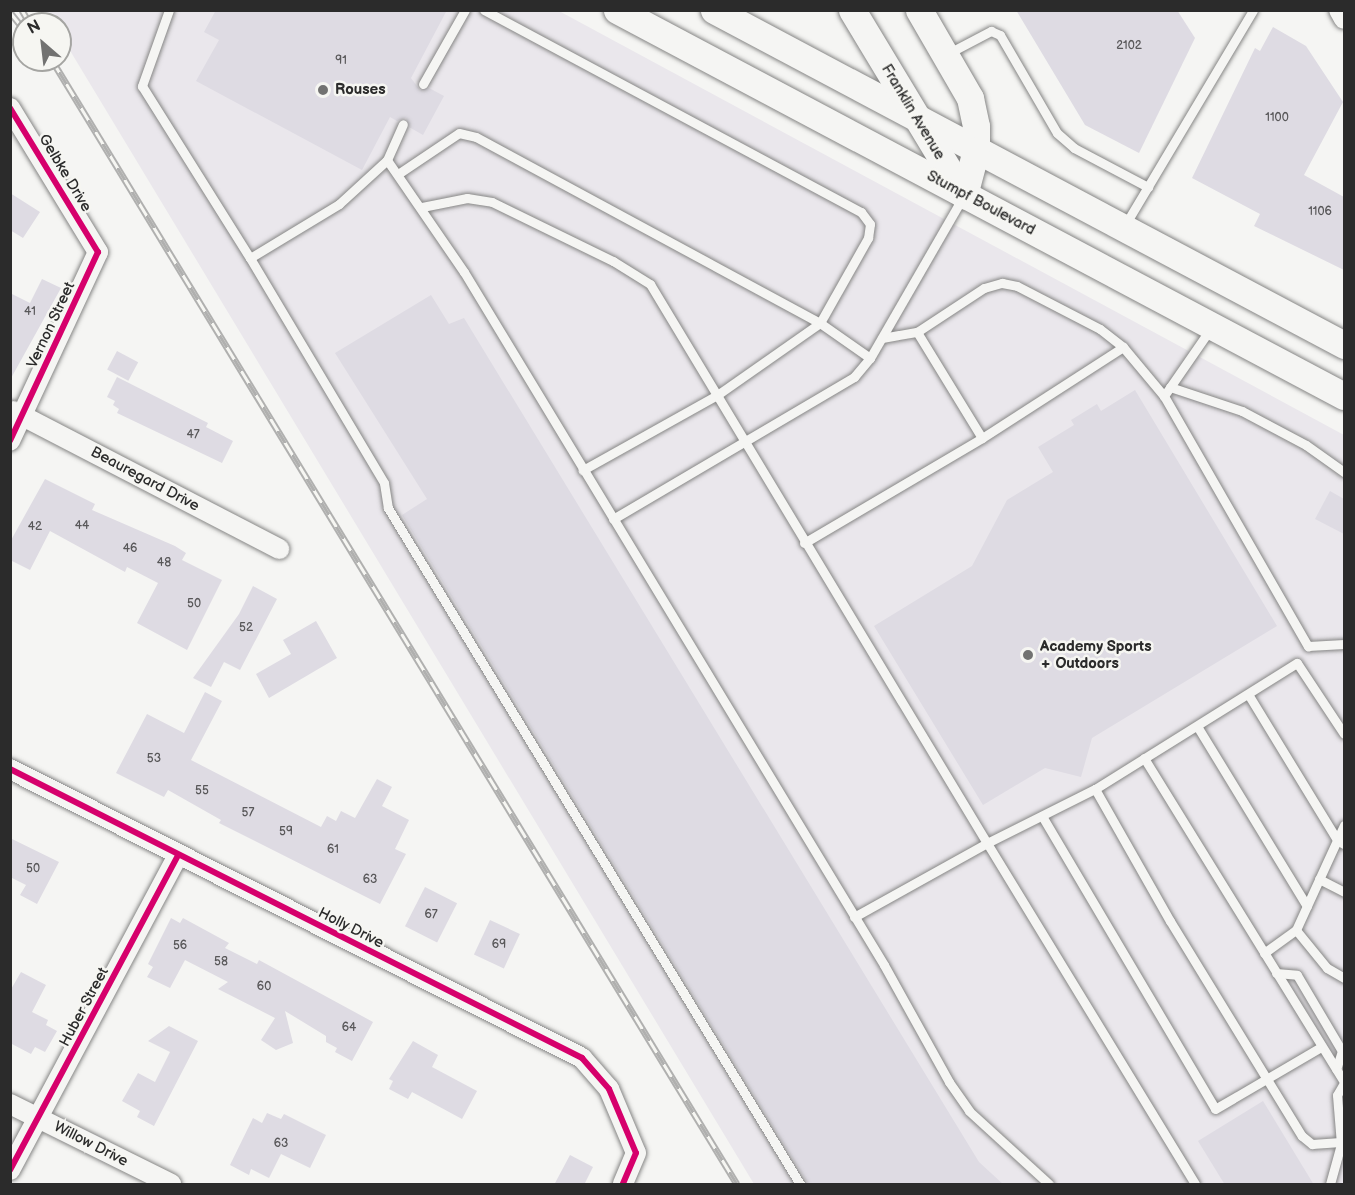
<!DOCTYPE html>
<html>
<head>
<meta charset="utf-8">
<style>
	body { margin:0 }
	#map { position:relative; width:1355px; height:1195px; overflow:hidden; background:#f5f5f3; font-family:"Balsamiq Sans",sans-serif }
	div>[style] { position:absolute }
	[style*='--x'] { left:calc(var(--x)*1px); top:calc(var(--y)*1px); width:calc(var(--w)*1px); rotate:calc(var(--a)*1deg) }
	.built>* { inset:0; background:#eae7ec }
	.building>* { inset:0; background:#dedbe3; transform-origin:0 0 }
	.roads { filter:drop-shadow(0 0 2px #868685) drop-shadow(0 0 2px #868685) }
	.lane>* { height:9px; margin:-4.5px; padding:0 4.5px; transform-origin:4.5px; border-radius:4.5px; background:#f5f5f3 }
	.street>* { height:20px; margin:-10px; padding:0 10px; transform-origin:10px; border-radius:10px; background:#f5f5f3 }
	.secondary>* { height:27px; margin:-13.5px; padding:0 13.5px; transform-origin:13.5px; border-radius:13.5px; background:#f5f5f3 }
	.rail>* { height:7px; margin-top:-3.5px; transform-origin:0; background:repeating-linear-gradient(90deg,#f6f6f2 0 14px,#b0b0af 0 28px); box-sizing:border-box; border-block:2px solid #b0b0af }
	.cycleway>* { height:6px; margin:-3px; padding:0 3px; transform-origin:3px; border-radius:3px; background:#d6006c }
	.dots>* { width:16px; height:16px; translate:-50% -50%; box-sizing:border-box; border:3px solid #f6f6f2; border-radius:50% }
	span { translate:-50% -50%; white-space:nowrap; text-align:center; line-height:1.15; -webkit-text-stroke:5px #f6f6f2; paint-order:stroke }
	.number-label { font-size:12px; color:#585759 }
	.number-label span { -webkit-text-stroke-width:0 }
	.poi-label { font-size:15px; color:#2b2b2b; font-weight:700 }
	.left { translate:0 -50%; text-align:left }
	.street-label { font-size:15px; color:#2b2b2b }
	.frame { position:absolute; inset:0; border:12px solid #2b2b2b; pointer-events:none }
	.north { position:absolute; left:12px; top:12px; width:60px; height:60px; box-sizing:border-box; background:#f6f6f2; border:2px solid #a5a5a2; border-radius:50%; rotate:332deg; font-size:16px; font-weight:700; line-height:24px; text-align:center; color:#2b2b2b }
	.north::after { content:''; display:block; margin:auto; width:21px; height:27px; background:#727271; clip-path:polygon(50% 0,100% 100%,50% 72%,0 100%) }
</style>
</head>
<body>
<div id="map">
	<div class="built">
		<div style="clip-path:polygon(46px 11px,559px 11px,1344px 435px,1344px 1184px,754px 1184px,60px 34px,60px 24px,54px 24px)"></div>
	</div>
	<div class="building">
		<div style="clip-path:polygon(216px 10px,447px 10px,411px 78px,420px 90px,429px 88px,444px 96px,423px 135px,409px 127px,406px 118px,397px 121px,390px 117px,362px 170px,196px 81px,219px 40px,204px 32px)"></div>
		<div style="clip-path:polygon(1016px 10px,1177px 10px,1195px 38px,1139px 153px,1085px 125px)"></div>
		<div style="clip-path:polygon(1273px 27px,1306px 46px,1343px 102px,1304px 175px,1344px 197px,1344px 270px,1254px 226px,1260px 214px,1192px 178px,1255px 48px,1260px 51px)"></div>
		<div style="clip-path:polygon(10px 193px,40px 212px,23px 238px,10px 230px)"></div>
		<div style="clip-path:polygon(42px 279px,61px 288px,10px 380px,10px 293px,30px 303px)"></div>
		<div style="clip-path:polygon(431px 295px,449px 324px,464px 318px,979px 1162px,1004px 1185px,809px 1185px,402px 515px,427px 499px,335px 353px)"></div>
		<div style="left:117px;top:351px;width:24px;height:21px;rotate:28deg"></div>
		<div style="clip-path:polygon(117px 377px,208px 423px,206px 427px,233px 441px,222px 463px,117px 413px,119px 409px,113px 405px,115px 401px,107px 397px)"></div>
		<div style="clip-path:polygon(1135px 390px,1277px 626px,1092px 738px,1081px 777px,1045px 768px,983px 805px,874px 626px,972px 566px,1007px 500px,1053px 472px,1038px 447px,1074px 425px,1071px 420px,1097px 404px,1101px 411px)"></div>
		<div style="clip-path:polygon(45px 479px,95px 504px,92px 510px,175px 546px,186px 553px,182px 560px,222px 580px,187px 650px,137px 623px,158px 583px,127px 567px,125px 572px,50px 531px,30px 570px,10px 560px,10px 542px)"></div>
		<div style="clip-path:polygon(1330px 491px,1344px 499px,1344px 534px,1315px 519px)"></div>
		<div style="clip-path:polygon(253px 586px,277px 599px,240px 670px,224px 662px,211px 687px,193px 678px,239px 614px)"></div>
		<div style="clip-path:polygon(316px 621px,337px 658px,269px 698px,256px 674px,291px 654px,283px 640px)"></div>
		<div style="clip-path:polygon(205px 692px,222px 701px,191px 760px,321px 827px,327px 816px,336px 821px,341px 811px,355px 818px,377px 779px,392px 787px,382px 806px,409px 820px,395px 849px,406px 854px,380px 904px,219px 823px,221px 820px,168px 790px,164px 797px,116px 773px,147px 714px,184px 733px)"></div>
		<div style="clip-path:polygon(10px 838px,59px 862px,37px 904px,20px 895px,26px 885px,10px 877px)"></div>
		<div style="left:425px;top:887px;width:36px;height:44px;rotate:27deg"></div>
		<div style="clip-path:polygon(171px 918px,180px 923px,183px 918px,229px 943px,225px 948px,257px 964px,259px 960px,373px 1022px,352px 1061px,335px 1052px,337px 1048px,326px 1042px,326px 1036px,285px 1011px,293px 1043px,276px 1050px,261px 1040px,275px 1018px,218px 989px,228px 982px,185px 960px,170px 988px,147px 977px,153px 967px,148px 964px)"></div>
		<div style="left:490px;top:920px;width:33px;height:38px;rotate:25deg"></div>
		<div style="clip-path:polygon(21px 972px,46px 985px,32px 1012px,48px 1020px,46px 1025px,57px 1031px,45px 1052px,35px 1047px,31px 1054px,10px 1043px,10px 991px)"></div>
		<div style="clip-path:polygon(169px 1026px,198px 1041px,154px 1126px,137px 1117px,140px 1111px,122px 1101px,138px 1073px,155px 1082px,170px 1052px,148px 1041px)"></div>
		<div style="clip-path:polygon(413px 1041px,438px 1055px,432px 1067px,477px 1091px,462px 1119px,412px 1092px,408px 1099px,389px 1089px,393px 1081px,389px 1079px)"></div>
		<div style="clip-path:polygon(1263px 1101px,1314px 1185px,1225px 1185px,1198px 1141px)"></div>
		<div style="clip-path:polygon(267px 1113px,281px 1119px,284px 1114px,326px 1135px,310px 1168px,281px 1154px,269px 1178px,251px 1169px,249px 1175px,230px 1165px,253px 1118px,262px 1123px)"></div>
		<div style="clip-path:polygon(570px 1155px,593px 1167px,584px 1185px,554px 1185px)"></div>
	</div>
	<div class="roads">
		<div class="lane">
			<div style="--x:169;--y:10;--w:81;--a:109.6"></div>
			<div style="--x:142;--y:86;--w:203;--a:57.9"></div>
			<div style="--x:250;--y:258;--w:104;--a:-31.2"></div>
			<div style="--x:339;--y:204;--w:65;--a:-42.5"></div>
			<div style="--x:387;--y:160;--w:39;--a:-66"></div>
			<div style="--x:484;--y:10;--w:428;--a:28.2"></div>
			<div style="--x:861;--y:212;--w:15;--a:53"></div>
			<div style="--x:870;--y:224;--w:14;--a:98"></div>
			<div style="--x:868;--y:238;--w:98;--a:119.5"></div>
			<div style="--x:820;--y:323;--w:126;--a:145"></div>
			<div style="--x:717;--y:395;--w:154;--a:150.8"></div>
			<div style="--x:947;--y:54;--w:50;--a:-27.6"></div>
			<div style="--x:991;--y:31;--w:10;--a:24"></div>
			<div style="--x:1000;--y:35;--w:113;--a:59.8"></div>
			<div style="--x:1057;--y:133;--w:23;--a:41"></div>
			<div style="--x:1074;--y:148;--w:84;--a:27.8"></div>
			<div style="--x:423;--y:84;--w:85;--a:-60.4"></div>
			<div style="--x:387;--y:160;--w:136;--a:55.5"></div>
			<div style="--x:464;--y:272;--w:810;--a:58.78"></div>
			<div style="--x:884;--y:965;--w:134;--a:60.9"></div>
			<div style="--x:949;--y:1082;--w:35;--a:55"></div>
			<div style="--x:969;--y:1111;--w:108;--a:42.4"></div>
			<div style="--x:398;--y:174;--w:73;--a:-33.9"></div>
			<div style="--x:459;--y:133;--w:17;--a:13"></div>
			<div style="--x:476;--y:137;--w:391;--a:28.4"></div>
			<div style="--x:820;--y:323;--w:61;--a:35"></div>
			<div style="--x:422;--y:207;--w:46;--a:-11.3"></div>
			<div style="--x:467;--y:198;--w:25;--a:9"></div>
			<div style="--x:492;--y:202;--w:135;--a:26"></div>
			<div style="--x:613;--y:261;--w:44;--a:31.9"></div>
			<div style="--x:650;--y:284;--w:653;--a:58.92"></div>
			<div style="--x:987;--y:843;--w:121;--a:-26.6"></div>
			<div style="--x:1095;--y:789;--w:152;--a:60.4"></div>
			<div style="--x:1170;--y:921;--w:252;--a:58.5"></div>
			<div style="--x:1302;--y:1136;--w:13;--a:39"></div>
			<div style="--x:1312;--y:1144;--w:32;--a:-4"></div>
			<div style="--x:1125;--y:225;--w:250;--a:-59.2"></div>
			<div style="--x:250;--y:258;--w:262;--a:59.2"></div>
			<div style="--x:384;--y:483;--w:25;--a:81"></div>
			<div style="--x:388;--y:508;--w:792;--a:58.64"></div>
			<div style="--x:1211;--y:328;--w:83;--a:124.7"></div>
			<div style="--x:1164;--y:396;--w:289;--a:60.1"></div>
			<div style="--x:1308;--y:646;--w:36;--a:-3"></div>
			<div style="--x:917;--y:332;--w:124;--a:58.5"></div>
			<div style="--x:882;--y:338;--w:36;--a:-10"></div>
			<div style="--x:917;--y:332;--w:80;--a:-33.3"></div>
			<div style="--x:984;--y:288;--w:19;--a:-16"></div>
			<div style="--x:1002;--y:283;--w:15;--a:11"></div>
			<div style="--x:1017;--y:286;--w:93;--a:27.4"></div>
			<div style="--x:1100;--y:329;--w:29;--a:38"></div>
			<div style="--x:1123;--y:347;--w:64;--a:50.1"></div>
			<div style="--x:1170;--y:387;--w:76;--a:18.4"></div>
			<div style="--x:1242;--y:411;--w:72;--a:28"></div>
			<div style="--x:1306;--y:445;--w:47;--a:35.4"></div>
			<div style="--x:613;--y:519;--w:280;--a:-30.5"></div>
			<div style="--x:854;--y:377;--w:25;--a:-50"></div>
			<div style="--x:870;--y:358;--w:186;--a:-60"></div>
			<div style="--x:804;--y:543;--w:207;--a:-30.5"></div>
			<div style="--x:982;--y:438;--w:168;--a:-32.8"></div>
			<div style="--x:1248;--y:694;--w:171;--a:58.6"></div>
			<div style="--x:1337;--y:840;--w:8;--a:30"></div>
			<div style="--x:1197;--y:726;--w:211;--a:58.6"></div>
			<div style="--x:1144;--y:758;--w:381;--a:58.3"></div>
			<div style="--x:1095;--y:789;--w:238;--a:-32"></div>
			<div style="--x:1297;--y:663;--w:85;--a:56.5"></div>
			<div style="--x:1042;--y:816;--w:340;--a:59.4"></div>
			<div style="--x:1215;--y:1109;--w:123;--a:-30.3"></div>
			<div style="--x:1344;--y:825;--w:115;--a:114.6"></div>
			<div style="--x:1296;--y:930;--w:49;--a:50.8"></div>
			<div style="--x:1327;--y:968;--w:20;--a:30"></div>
			<div style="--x:1319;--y:879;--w:28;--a:27"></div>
			<div style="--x:854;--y:917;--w:152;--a:-29.1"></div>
			<div style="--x:987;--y:843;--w:399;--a:58.6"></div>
			<div style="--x:1264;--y:953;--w:39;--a:-36"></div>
			<div style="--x:1276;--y:973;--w:21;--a:5"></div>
			<div style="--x:1297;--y:975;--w:88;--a:59.4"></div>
			<div style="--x:1342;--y:1051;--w:19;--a:108"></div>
			<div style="--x:1330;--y:1184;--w:41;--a:-74.6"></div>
			<div style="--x:1341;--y:1144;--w:49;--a:-94.7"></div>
			<div style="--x:1337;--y:1095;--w:14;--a:-60"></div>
		</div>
		<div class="street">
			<div style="--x:1339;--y:10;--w:10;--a:61"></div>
			<div style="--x:10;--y:108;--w:169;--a:58.6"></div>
			<div style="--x:98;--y:252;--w:208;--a:115"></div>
			<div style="--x:13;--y:411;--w:300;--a:27.4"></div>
			<div style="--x:10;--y:769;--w:641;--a:26.8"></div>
			<div style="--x:582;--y:1058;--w:41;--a:48.9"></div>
			<div style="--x:609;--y:1089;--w:69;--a:67.1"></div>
			<div style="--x:636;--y:1153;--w:34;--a:113"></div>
			<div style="--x:10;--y:1104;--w:180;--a:26.4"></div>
			<div style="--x:10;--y:1170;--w:357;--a:-61.9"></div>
		</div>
		<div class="secondary">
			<div style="--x:617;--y:10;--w:823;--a:27.97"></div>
			<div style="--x:714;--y:10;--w:714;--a:28"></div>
			<div style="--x:852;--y:10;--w:215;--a:58.9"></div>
			<div style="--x:919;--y:10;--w:102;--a:59.9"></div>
			<div style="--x:970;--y:98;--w:29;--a:78"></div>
			<div style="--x:976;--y:126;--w:24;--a:90"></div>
			<div style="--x:976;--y:150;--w:47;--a:104.9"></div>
		</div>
	</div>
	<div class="rail">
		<div style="--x:22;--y:10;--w:16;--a:60"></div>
		<div style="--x:10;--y:12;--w:22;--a:51"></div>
		<div style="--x:52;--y:60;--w:1316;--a:58.64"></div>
	</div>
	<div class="cycleway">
		<div style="--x:10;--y:108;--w:169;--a:58.6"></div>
		<div style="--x:98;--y:252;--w:208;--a:115"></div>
		<div style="--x:10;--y:769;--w:641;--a:26.8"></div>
		<div style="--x:582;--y:1058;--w:41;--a:48.9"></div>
		<div style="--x:609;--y:1089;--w:69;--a:67.1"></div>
		<div style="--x:636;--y:1153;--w:34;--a:113"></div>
		<div style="--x:10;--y:1170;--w:357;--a:-61.9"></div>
	</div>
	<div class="dots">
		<div style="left:323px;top:90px;background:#727271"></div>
		<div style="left:1028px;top:655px;background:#727271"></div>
	</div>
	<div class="number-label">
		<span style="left:1129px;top:46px">2102</span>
		<span style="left:341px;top:61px">91</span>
		<span style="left:1277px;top:118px">1100</span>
		<span style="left:1320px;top:212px">1106</span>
		<span style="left:30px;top:312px">41</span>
		<span style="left:193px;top:435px">47</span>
		<span style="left:82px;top:526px">44</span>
		<span style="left:35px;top:527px">42</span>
		<span style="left:130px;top:549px">46</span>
		<span style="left:164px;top:563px">48</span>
		<span style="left:194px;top:604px">50</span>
		<span style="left:246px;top:628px">52</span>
		<span style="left:154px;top:759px">53</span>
		<span style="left:202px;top:791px">55</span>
		<span style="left:248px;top:813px">57</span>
		<span style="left:286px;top:832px">59</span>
		<span style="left:333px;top:850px">61</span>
		<span style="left:33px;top:869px">50</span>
		<span style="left:370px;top:880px">63</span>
		<span style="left:431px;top:915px">67</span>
		<span style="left:499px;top:945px">69</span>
		<span style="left:180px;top:946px">56</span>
		<span style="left:221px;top:962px">58</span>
		<span style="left:264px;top:987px">60</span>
		<span style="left:349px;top:1028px">64</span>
		<span style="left:281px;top:1144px">63</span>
	</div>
	<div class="poi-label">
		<span class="left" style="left:335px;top:90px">Rouses</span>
		<span class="left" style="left:1040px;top:655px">Academy Sports<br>+ Outdoors</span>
	</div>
	<div class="street-label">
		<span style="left:913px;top:112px;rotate:59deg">Franklin Avenue</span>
		<span style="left:65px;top:173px;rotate:59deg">Gelbke Drive</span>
		<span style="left:981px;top:203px;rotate:28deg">Stumpf Boulevard</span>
		<span style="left:51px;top:325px;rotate:-65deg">Vernon Street</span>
		<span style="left:145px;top:479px;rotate:28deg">Beauregard Drive</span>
		<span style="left:351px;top:928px;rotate:27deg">Holly Drive</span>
		<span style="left:84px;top:1007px;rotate:-62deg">Huber Street</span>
		<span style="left:91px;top:1144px;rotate:27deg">Willow Drive</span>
	</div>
	<div class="frame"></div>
	<div class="north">N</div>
</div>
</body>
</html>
